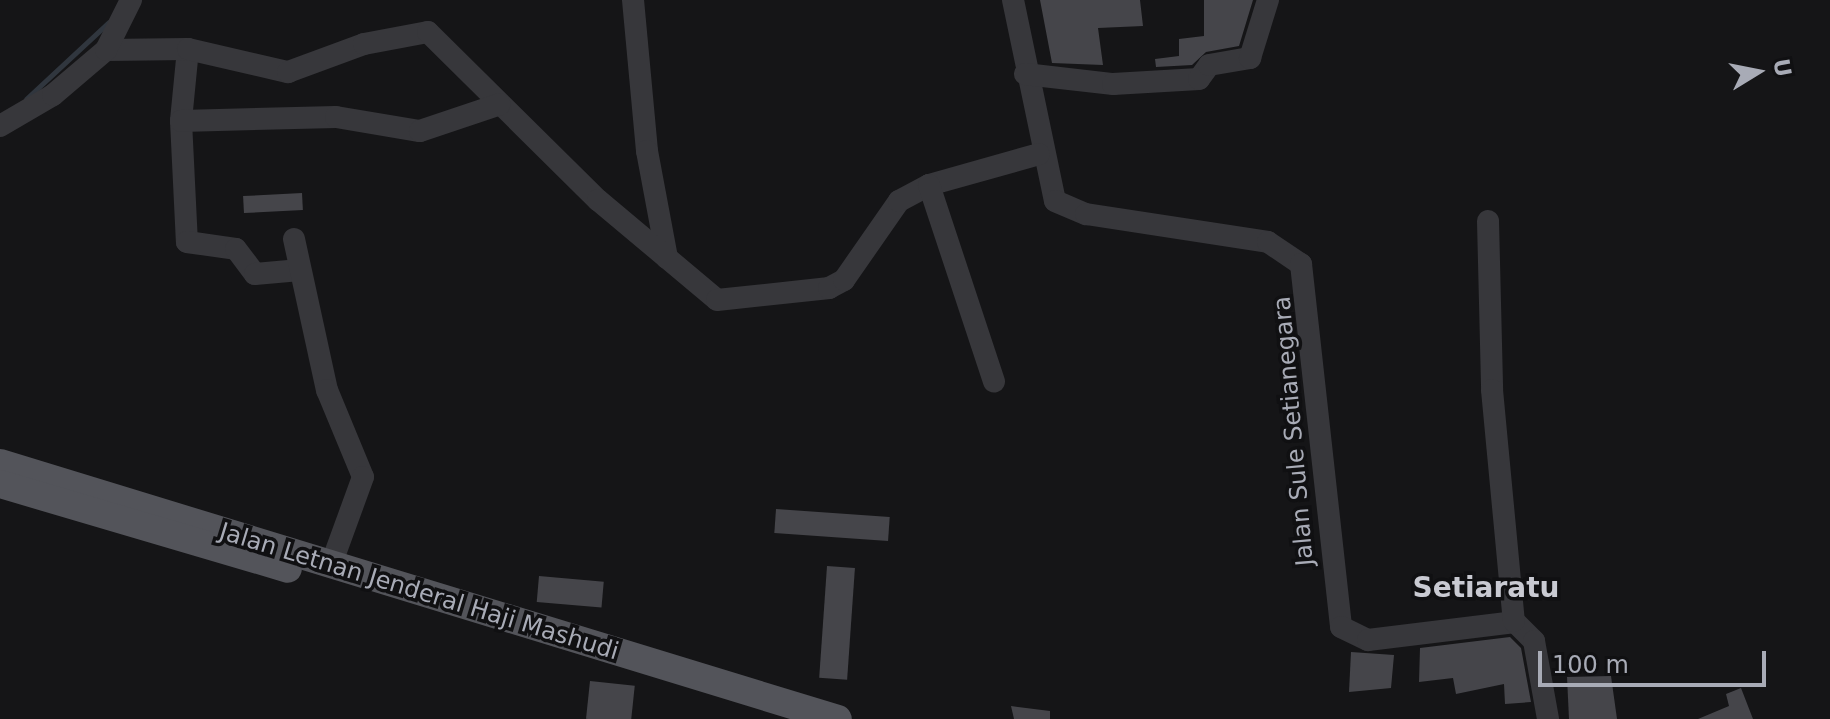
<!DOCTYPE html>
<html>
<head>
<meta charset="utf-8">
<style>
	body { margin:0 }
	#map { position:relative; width:1830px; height:719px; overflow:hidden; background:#151517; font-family:"DejaVu Sans",sans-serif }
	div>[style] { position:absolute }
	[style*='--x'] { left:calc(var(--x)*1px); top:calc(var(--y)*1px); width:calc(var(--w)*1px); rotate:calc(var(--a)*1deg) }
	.stream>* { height:5px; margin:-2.5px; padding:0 2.5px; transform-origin:2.5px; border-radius:2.5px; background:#30363e }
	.building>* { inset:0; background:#45454a; transform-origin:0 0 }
	.minor>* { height:22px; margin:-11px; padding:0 11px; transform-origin:11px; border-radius:11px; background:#37373b }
	.major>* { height:28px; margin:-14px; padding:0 14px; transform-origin:14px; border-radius:14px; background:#53545a }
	span { translate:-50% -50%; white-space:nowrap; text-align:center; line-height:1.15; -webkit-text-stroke:7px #101012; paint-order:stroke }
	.street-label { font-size:24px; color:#a8abb6 }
	.quarter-label { font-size:28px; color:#c9cad2; font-weight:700 }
	.north { position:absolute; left:1718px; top:32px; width:80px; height:80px; -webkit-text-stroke:6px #101012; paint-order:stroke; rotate:80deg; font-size:22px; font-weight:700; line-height:32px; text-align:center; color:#a8abb6 }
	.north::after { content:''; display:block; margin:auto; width:28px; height:36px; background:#a8abb6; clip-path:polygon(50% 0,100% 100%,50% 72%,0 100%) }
	.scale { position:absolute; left:1538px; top:651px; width:228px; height:36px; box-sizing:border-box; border:4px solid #a8abb6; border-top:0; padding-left:10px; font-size:24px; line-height:28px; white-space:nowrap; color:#a8abb6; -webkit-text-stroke:6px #101012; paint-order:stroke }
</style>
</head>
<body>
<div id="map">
	<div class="stream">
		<div style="--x:26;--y:99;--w:113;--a:-42.9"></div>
	</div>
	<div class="building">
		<div style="clip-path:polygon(1040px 0,1140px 0,1143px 26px,1098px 28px,1103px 65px,1052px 63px)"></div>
		<div style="clip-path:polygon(1204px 0,1253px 0,1239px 46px,1206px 52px,1192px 65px,1156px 67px,1155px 59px,1179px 56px,1179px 39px,1204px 36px)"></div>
		<div style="left:302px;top:193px;width:17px;height:59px;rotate:87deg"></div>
		<div style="left:776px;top:509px;width:114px;height:24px;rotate:4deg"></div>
		<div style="left:827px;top:566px;width:28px;height:112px;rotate:4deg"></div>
		<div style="left:539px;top:576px;width:65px;height:26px;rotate:5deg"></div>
		<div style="clip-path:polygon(1510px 637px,1521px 648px,1531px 702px,1505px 704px,1504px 684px,1456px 694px,1453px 678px,1419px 682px,1420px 648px)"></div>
		<div style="clip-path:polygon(1351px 652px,1394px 655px,1391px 688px,1349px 692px)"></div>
		<div style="clip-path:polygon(1611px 676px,1617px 719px,1569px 719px,1567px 677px)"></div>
		<div style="left:590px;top:681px;width:45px;height:38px;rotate:6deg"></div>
		<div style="clip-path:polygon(1741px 688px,1753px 719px,1698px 719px,1729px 706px,1726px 694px)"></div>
		<div style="clip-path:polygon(1011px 706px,1050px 711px,1050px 719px,1014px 719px)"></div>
	</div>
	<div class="minor">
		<div style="--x:633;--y:0;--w:152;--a:84.7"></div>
		<div style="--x:647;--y:151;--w:109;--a:79.4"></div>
		<div style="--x:1013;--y:0;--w:205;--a:78.2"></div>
		<div style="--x:1055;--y:201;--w:34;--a:23"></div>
		<div style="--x:1086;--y:214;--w:184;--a:8.7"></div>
		<div style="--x:1268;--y:242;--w:40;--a:34"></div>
		<div style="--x:1301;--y:264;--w:365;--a:83.7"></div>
		<div style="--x:1341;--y:627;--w:30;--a:26"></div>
		<div style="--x:1368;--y:640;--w:148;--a:-7"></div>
		<div style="--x:1515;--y:622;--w:27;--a:45"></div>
		<div style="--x:1534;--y:641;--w:79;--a:79.8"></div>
		<div style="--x:188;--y:49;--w:72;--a:95.6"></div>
		<div style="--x:181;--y:121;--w:121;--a:87.2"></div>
		<div style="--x:187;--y:242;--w:49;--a:8.1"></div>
		<div style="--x:236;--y:249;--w:31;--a:53"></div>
		<div style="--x:255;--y:274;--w:45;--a:-5.1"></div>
		<div style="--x:106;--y:50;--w:82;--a:-0.7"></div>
		<div style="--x:188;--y:49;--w:103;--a:13"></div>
		<div style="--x:288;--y:72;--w:81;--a:-20.2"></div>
		<div style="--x:364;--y:44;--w:65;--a:-10.6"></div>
		<div style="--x:428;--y:32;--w:239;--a:44.7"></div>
		<div style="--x:598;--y:200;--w:155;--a:40"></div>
		<div style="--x:717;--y:300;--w:113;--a:-6.1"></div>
		<div style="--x:829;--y:288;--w:17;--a:-28"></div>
		<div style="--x:844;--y:280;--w:96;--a:-55.2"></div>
		<div style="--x:899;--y:201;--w:34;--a:-28"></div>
		<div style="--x:929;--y:185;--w:114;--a:-15.7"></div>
		<div style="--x:1025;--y:74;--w:89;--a:6.5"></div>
		<div style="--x:1113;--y:84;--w:86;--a:-3.3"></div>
		<div style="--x:1199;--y:79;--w:17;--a:-54"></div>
		<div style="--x:1209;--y:65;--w:42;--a:-9.7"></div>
		<div style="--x:1250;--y:58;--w:61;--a:-72.8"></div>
		<div style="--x:181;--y:121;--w:155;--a:-1.5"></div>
		<div style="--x:336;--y:117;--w:85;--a:9.5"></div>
		<div style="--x:420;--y:131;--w:84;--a:-18.6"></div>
		<div style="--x:0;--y:126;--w:61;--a:-30.3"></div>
		<div style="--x:53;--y:95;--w:70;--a:-40.3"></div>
		<div style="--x:106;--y:50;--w:56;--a:-63.4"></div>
		<div style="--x:929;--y:185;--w:207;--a:71.7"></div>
		<div style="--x:1488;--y:221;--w:169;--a:88.6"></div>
		<div style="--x:1492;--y:390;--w:232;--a:84.6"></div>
		<div style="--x:294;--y:239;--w:155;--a:77.7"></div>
		<div style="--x:327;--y:390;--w:94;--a:67.5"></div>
		<div style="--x:363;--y:477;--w:94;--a:110"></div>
	</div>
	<div class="major">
		<div style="--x:0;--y:463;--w:876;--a:16.99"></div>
		<div style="--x:0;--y:484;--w:300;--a:16.4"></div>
	</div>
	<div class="street-label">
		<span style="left:1294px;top:431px;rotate:-95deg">Jalan Sule Setianegara</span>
		<span style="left:419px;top:592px;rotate:17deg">Jalan Letnan Jenderal Haji Mashudi</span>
	</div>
	<div class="quarter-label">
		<span style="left:1486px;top:588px">Setiaratu</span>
	</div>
	<div class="north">U</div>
	<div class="scale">100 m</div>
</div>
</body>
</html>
